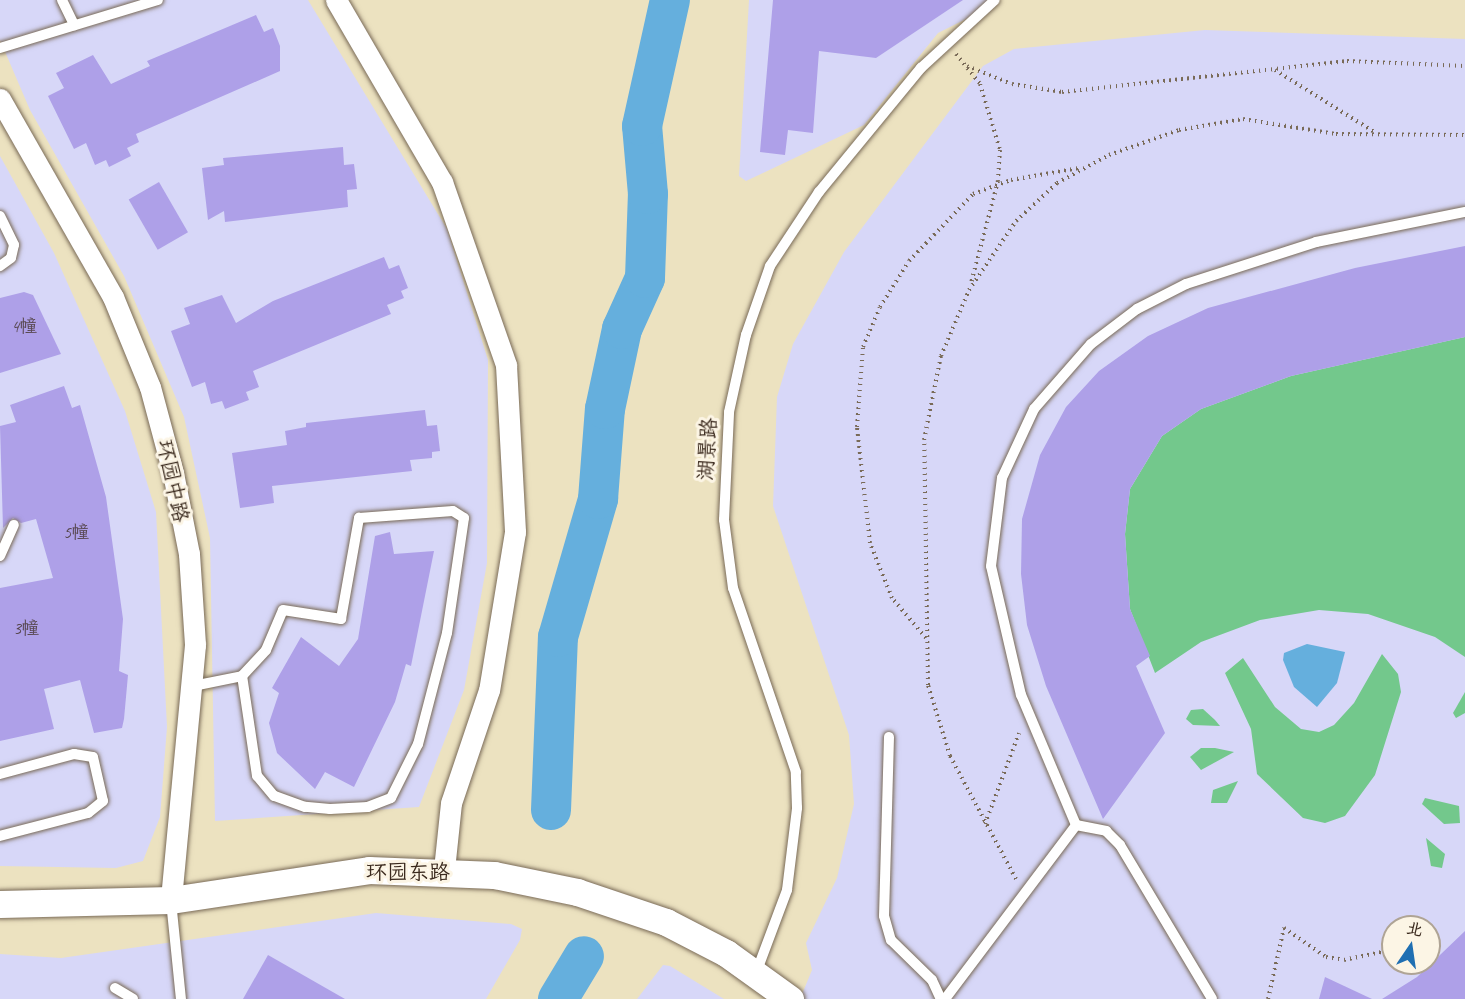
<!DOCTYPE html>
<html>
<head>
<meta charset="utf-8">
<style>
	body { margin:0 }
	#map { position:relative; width:1465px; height:999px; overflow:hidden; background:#ece2c0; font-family:Caveat,"LXGW WenKai TC",sans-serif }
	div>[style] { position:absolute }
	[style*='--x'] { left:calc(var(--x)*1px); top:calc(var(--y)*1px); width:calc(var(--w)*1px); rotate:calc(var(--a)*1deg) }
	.built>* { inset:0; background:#d7d7f8 }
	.green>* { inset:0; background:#73c88c }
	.water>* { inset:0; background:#65afdd }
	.river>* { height:40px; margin:-20px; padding:0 20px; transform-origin:20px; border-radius:20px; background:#65afdd }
	.building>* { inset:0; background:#aea0e8; transform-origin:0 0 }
	.path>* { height:4px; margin-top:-2px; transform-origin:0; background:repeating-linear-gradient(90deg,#796a57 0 1.5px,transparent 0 6px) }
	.roads { filter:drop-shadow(0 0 2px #796a57) drop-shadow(0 0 2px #796a57) }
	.service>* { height:10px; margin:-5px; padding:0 5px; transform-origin:5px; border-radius:5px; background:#fff }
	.minor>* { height:21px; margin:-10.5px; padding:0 10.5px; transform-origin:10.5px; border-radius:10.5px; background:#fff }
	.tertiary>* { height:27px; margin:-13.5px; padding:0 13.5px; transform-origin:13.5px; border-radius:13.5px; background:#fff }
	span { translate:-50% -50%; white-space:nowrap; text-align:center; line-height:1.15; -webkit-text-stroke:6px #fcf5e5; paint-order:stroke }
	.number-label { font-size:18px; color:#584850 }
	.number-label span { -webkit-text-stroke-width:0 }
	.street-label { font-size:21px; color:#3b2a1e }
	.north { position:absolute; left:1381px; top:915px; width:60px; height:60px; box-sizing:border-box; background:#fcf5e5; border:2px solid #afa495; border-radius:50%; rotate:13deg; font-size:16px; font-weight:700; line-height:24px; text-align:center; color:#3b2a1e }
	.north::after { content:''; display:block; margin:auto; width:21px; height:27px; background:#1f6fb2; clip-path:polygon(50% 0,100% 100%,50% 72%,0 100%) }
</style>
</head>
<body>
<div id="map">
	<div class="built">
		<div style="clip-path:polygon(0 0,308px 0,447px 229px,488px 360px,487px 563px,464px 690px,419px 807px,215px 821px,210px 538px,184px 417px,124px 276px,30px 110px,0 40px)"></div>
		<div style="clip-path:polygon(749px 0,988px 0,976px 14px,938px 33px,864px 125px,746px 181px,739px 176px)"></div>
		<div style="clip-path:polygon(evenodd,1205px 30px,1465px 39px,1465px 999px,800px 999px,812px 970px,806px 943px,837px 878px,854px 804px,849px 735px,773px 506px,777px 397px,793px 344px,844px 252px,983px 66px,1014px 49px,1205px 30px,1393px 927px,1429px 927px,1429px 963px,1393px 963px,1393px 927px)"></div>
		<div style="clip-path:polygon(0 156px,54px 253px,125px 411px,156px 512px,167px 727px,160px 817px,143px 861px,116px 868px,0 866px)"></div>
		<div style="clip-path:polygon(376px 913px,511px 924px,522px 929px,520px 940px,486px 999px,0 999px,0 954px,61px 958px)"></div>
		<div style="clip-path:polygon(663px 965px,670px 966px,724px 999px,637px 999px)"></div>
	</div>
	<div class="green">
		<div style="clip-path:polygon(1465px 337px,1465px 657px,1435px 637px,1368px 614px,1319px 610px,1260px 620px,1201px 642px,1155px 673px,1130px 609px,1125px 534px,1130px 489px,1162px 436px,1201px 409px,1291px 376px)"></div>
		<div style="clip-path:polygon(1382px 654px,1398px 674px,1401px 692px,1375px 775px,1345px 816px,1325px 823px,1303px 818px,1257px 774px,1251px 729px,1225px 673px,1243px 658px,1275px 707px,1301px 729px,1319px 732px,1334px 725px,1354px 703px)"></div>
		<div style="clip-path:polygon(1465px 692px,1465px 713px,1456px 718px,1453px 713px)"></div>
		<div style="clip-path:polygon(1203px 709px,1215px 720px,1220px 726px,1193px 725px,1186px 719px,1191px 710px)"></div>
		<div style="clip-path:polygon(1201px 748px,1215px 748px,1234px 752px,1201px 770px,1190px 757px)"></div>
		<div style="clip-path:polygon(1238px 781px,1227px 803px,1211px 803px,1213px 790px)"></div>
		<div style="clip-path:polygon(1425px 798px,1459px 806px,1460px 823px,1444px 824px,1422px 804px)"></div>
		<div style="clip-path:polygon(1426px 838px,1445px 854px,1442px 868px,1431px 866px)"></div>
	</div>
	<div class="water">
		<div style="clip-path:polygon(1307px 644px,1345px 652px,1337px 683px,1317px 707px,1294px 687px,1283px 660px,1284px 653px)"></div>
	</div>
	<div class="river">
		<div style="--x:551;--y:810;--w:173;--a:-87.7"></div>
		<div style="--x:558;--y:637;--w:144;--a:-73.8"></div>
		<div style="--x:598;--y:499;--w:90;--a:-85.6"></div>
		<div style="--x:605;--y:409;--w:82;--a:-78"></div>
		<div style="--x:622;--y:329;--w:56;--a:-65.7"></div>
		<div style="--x:645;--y:278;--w:84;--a:-88"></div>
		<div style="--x:648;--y:194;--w:68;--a:-95"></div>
		<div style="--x:642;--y:126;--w:129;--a:-77.5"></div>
		<div style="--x:558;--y:999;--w:50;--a:-58.8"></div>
	</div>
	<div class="building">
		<div style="clip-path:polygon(773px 0,963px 0,876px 58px,819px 51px,813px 133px,788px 130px,785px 155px,760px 152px)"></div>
		<div style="clip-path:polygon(256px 15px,264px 32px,273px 28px,280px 46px,280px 71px,136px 134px,139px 142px,127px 148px,131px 156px,109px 167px,106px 160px,95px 165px,86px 143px,74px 149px,48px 96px,64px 88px,56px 73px,93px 55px,111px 84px,150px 66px,147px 61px)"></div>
		<div style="clip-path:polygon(343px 147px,344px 165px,354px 164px,357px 189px,347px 190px,348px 207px,225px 222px,224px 211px,208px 220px,202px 168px,224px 165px,223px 158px)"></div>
		<div style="left:159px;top:182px;width:58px;height:35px;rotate:60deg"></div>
		<div style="clip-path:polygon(1465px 246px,1465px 337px,1291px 376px,1201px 409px,1162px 436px,1130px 489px,1125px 534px,1130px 609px,1150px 656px,1136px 666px,1165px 733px,1103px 819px,1046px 686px,1027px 625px,1021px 574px,1022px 519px,1040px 455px,1066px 407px,1099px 371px,1148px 336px,1208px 308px,1355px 268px)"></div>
		<div style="clip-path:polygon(384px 257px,389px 269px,399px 265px,408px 288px,401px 291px,404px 298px,387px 305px,391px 314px,253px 371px,259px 387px,246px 392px,249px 400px,225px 409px,222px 401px,211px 404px,205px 382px,192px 387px,171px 331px,190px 324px,184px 308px,222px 295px,236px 323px,273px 301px)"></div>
		<div style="clip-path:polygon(24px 292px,33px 295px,61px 354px,0 373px,0 298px)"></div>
		<div style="clip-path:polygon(64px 386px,72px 408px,80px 405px,106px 497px,123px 619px,119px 671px,128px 675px,124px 719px,122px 728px,94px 733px,80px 680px,44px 689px,54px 729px,0 741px,0 588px,53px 578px,36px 519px,21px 523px,13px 518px,3px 528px,0 426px,16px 422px,10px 405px)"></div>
		<div style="clip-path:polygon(425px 410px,427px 426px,437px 425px,440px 451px,432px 452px,432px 458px,410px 460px,412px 471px,272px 486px,274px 503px,240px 508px,232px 453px,287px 445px,285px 431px,306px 427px,306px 423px)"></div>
		<div style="clip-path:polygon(390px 532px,394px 554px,434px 551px,411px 666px,406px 664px,395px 702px,354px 787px,325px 772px,315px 789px,277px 753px,269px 723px,279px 693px,272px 688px,301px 637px,339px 666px,358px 639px,375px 536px)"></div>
		<div style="clip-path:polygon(1465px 931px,1465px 999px,1382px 999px,1417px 977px)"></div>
		<div style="clip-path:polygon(268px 955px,345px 999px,243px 999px)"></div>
		<div style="clip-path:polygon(1325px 977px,1372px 999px,1319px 999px)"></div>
	</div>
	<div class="path">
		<div style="--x:956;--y:54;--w:38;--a:51"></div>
		<div style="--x:980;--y:84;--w:69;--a:73.1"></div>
		<div style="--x:1000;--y:150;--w:31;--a:94"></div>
		<div style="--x:998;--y:181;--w:106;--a:104.8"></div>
		<div style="--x:967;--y:66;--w:48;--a:21.8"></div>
		<div style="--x:1012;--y:84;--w:51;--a:9.1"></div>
		<div style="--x:1062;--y:92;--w:287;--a:-6.2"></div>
		<div style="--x:1347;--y:61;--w:118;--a:2.4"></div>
		<div style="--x:1275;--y:70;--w:119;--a:32"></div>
		<div style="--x:926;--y:638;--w:52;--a:-130.4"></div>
		<div style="--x:892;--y:598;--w:59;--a:-111.8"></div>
		<div style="--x:870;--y:543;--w:117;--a:-96.4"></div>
		<div style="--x:857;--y:427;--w:80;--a:-85.7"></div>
		<div style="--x:863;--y:347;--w:43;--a:-67"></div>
		<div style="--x:880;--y:307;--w:54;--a:-57.8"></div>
		<div style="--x:909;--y:261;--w:93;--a:-46.3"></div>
		<div style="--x:973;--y:194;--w:40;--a:-20.2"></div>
		<div style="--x:1011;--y:180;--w:69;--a:-10"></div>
		<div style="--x:985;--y:824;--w:97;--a:-69.5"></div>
		<div style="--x:1016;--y:879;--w:140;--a:-118.2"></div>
		<div style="--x:950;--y:756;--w:74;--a:-107.2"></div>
		<div style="--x:928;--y:685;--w:245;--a:-90.9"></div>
		<div style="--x:924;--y:440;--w:86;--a:-78.6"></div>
		<div style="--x:941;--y:356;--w:72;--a:-67"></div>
		<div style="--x:969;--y:290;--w:83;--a:-55.7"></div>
		<div style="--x:1016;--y:221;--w:56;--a:-42.8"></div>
		<div style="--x:1057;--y:183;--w:59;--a:-28.3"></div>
		<div style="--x:1109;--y:155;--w:74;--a:-19.7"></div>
		<div style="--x:1179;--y:130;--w:65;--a:-9.8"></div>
		<div style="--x:1243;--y:119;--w:94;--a:9.2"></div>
		<div style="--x:1336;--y:134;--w:129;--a:0.4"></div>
		<div style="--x:1268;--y:999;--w:73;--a:-77.3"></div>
		<div style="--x:1284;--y:928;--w:51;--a:34.6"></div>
		<div style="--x:1326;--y:957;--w:18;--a:9"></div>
		<div style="--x:1344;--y:960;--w:43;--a:-12.1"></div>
	</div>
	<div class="roads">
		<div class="service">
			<div style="--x:62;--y:0;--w:28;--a:64"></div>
			<div style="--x:0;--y:48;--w:165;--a:-16.9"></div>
			<div style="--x:0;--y:216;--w:32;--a:64"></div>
			<div style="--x:14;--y:245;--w:13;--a:103"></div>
			<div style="--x:11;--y:258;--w:14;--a:144"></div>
			<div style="--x:0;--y:556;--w:34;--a:-66"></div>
			<div style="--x:193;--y:686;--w:50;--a:-11.5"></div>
			<div style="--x:242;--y:676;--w:35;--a:-47"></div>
			<div style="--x:266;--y:650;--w:43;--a:-67"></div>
			<div style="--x:283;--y:610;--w:59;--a:8.8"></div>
			<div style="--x:341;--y:619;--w:103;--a:-79.9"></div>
			<div style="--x:359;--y:518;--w:94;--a:-4.3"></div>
			<div style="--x:453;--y:511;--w:13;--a:32"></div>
			<div style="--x:464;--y:518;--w:116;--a:98.4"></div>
			<div style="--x:447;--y:633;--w:115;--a:104.6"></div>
			<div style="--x:418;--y:744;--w:60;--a:116.6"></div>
			<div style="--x:391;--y:798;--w:25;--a:159"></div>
			<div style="--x:368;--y:807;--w:38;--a:177"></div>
			<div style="--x:330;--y:809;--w:25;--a:-175"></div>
			<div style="--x:305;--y:807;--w:33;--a:-160"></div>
			<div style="--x:274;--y:796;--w:26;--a:-130"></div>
			<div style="--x:257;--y:776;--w:101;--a:-98.5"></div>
			<div style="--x:889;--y:737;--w:179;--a:91.6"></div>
			<div style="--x:884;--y:916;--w:25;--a:74"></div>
			<div style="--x:891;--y:940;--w:57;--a:44.3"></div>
			<div style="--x:932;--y:980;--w:21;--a:65"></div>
			<div style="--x:0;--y:774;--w:77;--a:-15.1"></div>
			<div style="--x:74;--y:754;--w:19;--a:9"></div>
			<div style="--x:93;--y:757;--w:45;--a:77.2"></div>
			<div style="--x:103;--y:801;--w:19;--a:141"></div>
			<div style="--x:88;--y:813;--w:91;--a:165.4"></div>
			<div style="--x:1076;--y:825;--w:31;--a:11"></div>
			<div style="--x:1106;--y:831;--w:20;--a:45"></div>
			<div style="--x:1120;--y:845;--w:179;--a:59.1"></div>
			<div style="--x:171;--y:901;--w:99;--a:84.2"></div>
			<div style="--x:756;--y:973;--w:89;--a:-69.5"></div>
			<div style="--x:787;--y:890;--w:83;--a:-83"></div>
			<div style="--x:797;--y:808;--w:36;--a:-92"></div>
			<div style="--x:796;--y:772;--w:194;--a:-108.9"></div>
			<div style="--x:733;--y:588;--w:69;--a:-97.5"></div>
			<div style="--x:724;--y:520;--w:108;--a:-87.3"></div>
			<div style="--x:729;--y:412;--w:79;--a:-77.6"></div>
			<div style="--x:746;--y:335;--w:73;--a:-70.8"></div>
			<div style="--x:770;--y:266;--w:89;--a:-56.5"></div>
			<div style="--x:819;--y:192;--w:161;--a:-50.6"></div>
			<div style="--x:921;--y:68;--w:100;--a:-42.6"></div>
			<div style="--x:115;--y:988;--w:21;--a:31"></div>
			<div style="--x:945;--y:999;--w:218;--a:-53"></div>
			<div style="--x:1076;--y:825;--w:141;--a:-112.9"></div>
			<div style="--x:1021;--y:695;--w:132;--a:-103.1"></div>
			<div style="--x:991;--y:566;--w:89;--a:-82.9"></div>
			<div style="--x:1002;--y:478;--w:76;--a:-65.1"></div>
			<div style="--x:1034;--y:409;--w:86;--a:-48.8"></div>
			<div style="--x:1091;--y:344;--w:58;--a:-37.3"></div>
			<div style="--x:1137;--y:309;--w:55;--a:-27"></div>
			<div style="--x:1186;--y:284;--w:137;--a:-17.9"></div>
			<div style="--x:1316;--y:242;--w:152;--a:-11.4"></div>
		</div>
		<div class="minor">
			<div style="--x:336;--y:0;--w:211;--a:59.8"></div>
			<div style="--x:442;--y:182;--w:194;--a:70.7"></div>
			<div style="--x:506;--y:365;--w:167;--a:86.9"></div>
			<div style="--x:515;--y:532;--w:160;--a:99.3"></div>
			<div style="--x:489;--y:690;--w:119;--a:108.6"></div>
			<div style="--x:451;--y:803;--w:67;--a:96"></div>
			<div style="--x:0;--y:99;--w:228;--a:60.3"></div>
			<div style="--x:113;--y:297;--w:97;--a:67.7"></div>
			<div style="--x:150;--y:387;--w:89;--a:75"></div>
			<div style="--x:173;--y:473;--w:83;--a:78.8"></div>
			<div style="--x:189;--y:554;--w:91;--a:86.2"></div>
			<div style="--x:195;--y:645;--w:256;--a:95.4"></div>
		</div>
		<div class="tertiary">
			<div style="--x:0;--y:904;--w:171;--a:-1.3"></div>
			<div style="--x:171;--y:900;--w:200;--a:-8.6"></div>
			<div style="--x:369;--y:870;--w:125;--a:2.3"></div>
			<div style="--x:494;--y:875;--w:85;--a:11.6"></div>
			<div style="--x:577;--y:892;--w:94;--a:18.6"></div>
			<div style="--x:666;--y:922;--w:68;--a:27.3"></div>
			<div style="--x:726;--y:953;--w:79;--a:35.7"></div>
		</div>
	</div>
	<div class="number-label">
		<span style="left:24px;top:326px">4幢</span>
		<span style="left:76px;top:532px">5幢</span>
		<span style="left:26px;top:628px">3幢</span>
	</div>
	<div class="street-label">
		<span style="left:707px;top:449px;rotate:-86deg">湖景路</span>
		<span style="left:173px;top:481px;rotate:78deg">环园中路</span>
		<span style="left:408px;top:872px">环园东路</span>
	</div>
	<div class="north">北</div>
</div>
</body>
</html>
